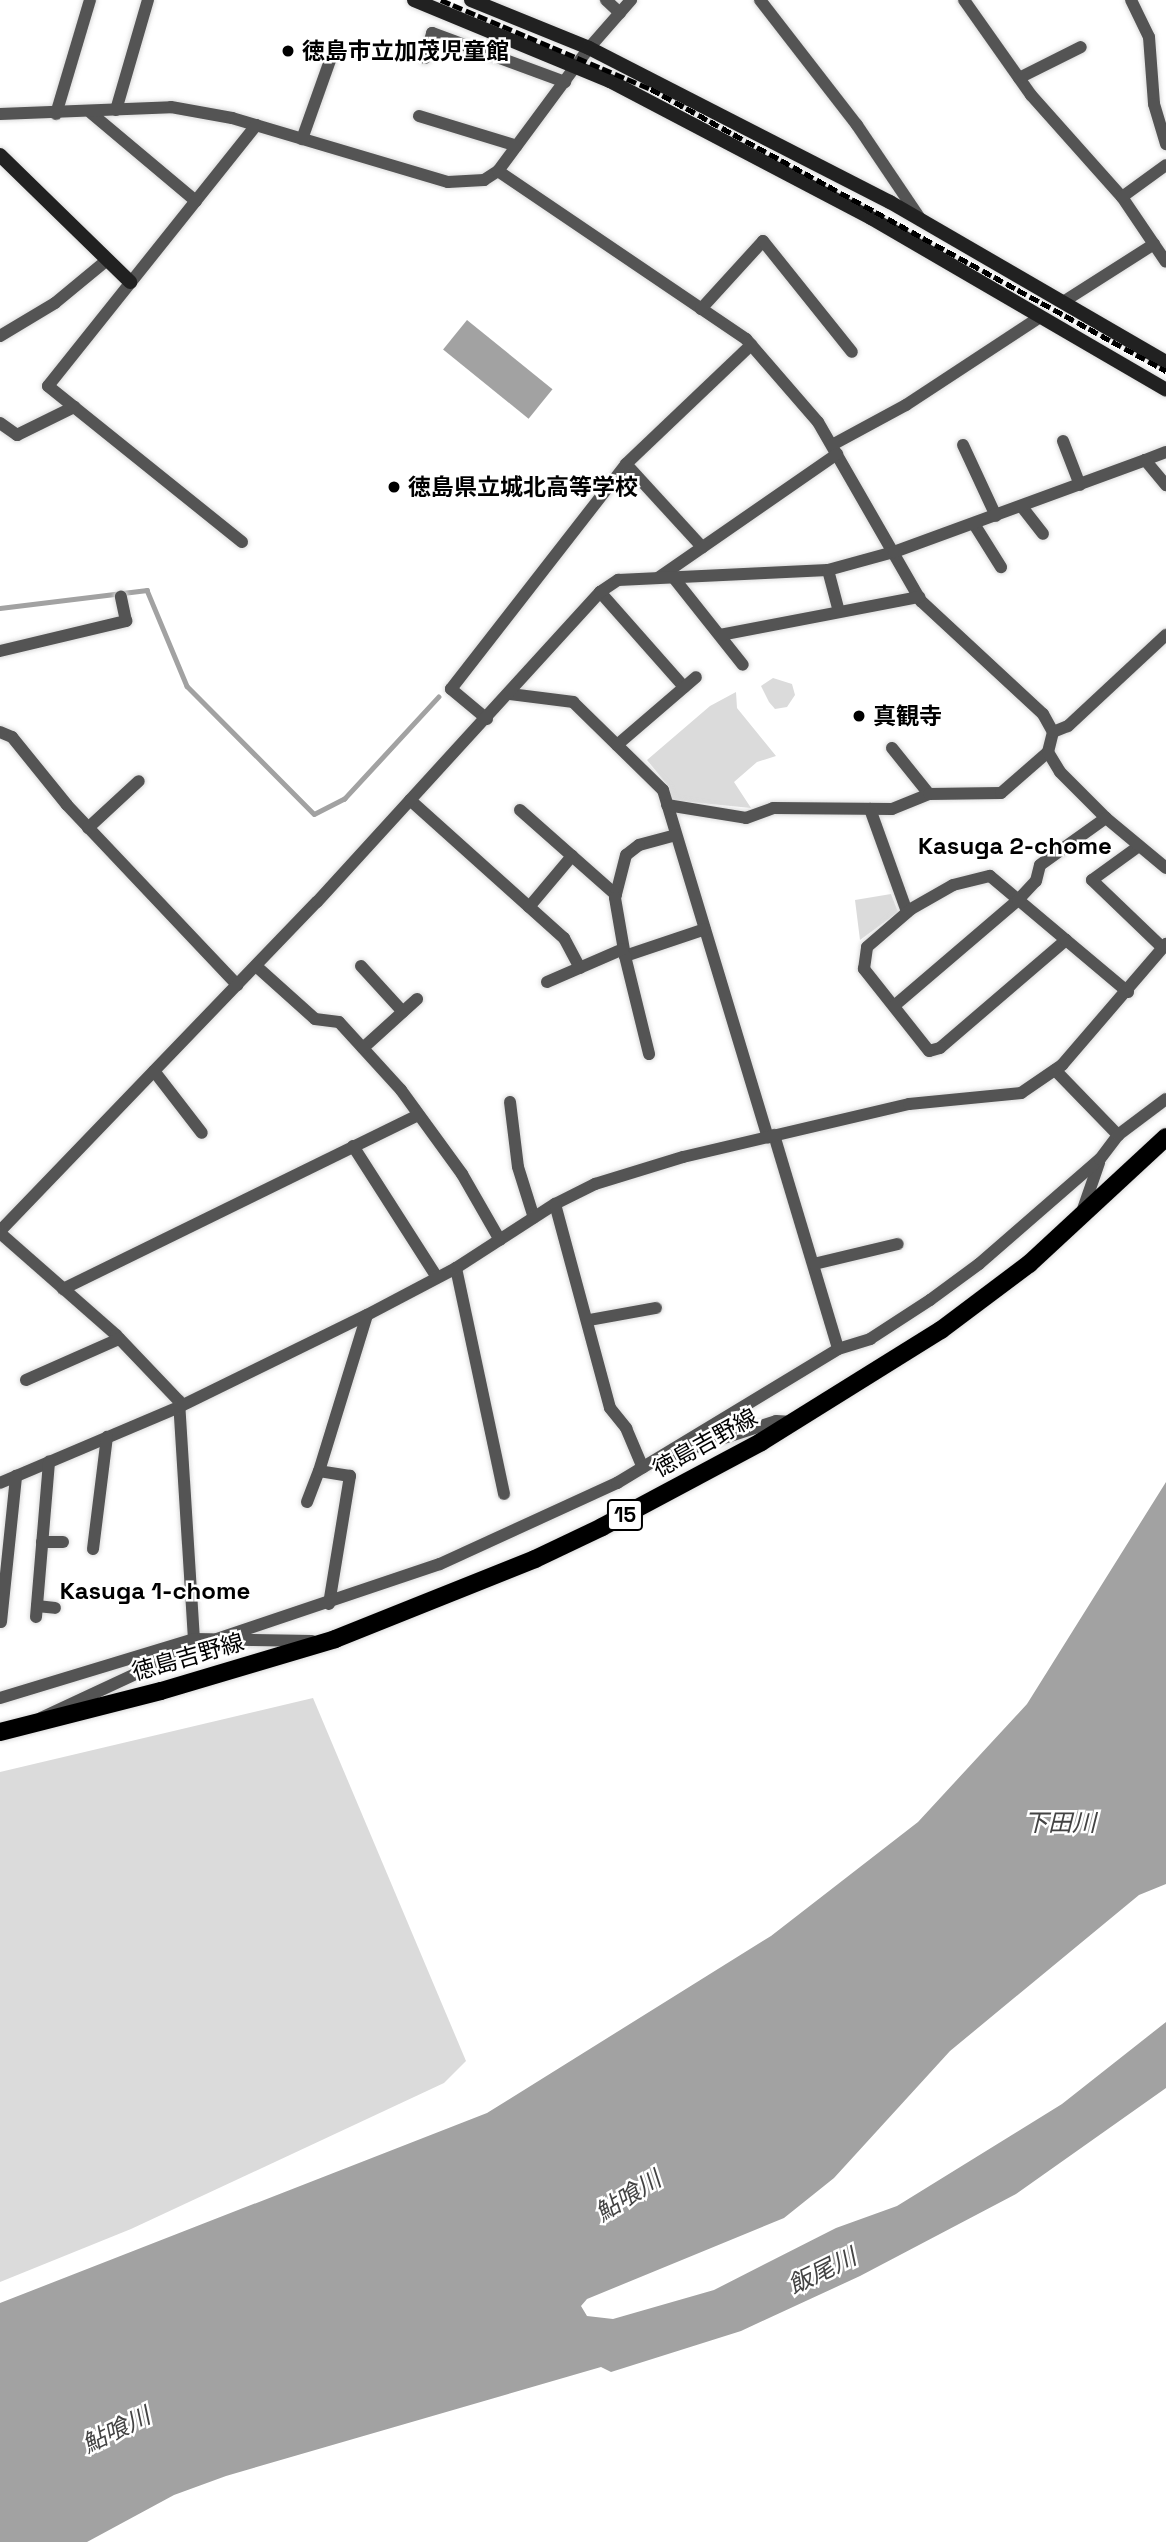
<!DOCTYPE html>
<html>
<head>
<meta charset="utf-8">
<style>
	body { margin:0 }
	#map { position:relative; width:1166px; height:2542px; overflow:hidden; background:#fff; font-family:"Space Grotesk","Noto Sans JP",sans-serif }
	div>[style] { position:absolute }
	[style*='--x'] { left:calc(var(--x)*1px); top:calc(var(--y)*1px); width:calc(var(--w)*1px); rotate:calc(var(--a)*1deg) }
	.green>* { inset:0; background:#dbdbdb }
	.water>* { inset:0; background:#a2a2a2; transform-origin:0 0 }
	.stream>* { height:4.5px; margin:-2.25px; padding:0 2.25px; transform-origin:2.25px; border-radius:2.25px; background:#a2a2a2 }
	.roads { filter:drop-shadow(0 0 2px #dbdbdb) drop-shadow(0 0 2px #dbdbdb) }
	.street>* { height:12px; margin:-6px; padding:0 6px; transform-origin:6px; border-radius:6px; background:#545454 }
	.secondary>* { height:14px; margin:-7px; padding:0 7px; transform-origin:7px; border-radius:7px; background:#212121 }
	.primary>* { height:18px; margin:-9px; padding:0 9px; transform-origin:9px; border-radius:9px; background:#000 }
	.rail>* { height:4.5px; margin-top:-2.25px; transform-origin:0; background:repeating-linear-gradient(90deg,#000 0 10px,transparent 0 13.5px) }
	.dots>* { width:19px; height:19px; translate:-50% -50%; box-sizing:border-box; border:4px solid #fff; border-radius:50% }
	span { translate:-50% -50%; white-space:nowrap; text-align:center; line-height:1.15; -webkit-text-stroke:5px #fff; paint-order:stroke }
	.shield-label span { padding:2px 5px; background:#fff; border:2px solid; border-radius:5px; -webkit-text-stroke-width:0 }
	.shield-label { font-size:21px; color:#000; font-weight:700 }
	.poi-label { font-size:23px; color:#000; font-weight:700 }
	.left { translate:0 -50%; text-align:left }
	.street-label { font-size:23px; color:#000 }
	.neighbourhood-label { font-size:24px; color:#000; font-weight:700 }
	.water-label { font-size:24px; color:#434343; font-style:italic }
</style>
</head>
<body>
<div id="map">
	<div class="green">
		<div style="clip-path:polygon(773px 678px,792px 684px,795px 695px,787px 707px,775px 709px,769px 702px,761px 686px)"></div>
		<div style="clip-path:polygon(736px 692px,737px 708px,776px 756px,757px 762px,734px 782px,751px 808px,671px 800px,669px 787px,647px 760px,710px 706px)"></div>
		<div style="clip-path:polygon(891px 894px,898px 912px,860px 940px,855px 900px)"></div>
		<div style="clip-path:polygon(313px 1698px,466px 2061px,444px 2083px,131px 2229px,0 2282px,0 1772px)"></div>
	</div>
	<div class="water">
		<div style="left:467px;top:320px;width:110px;height:38px;rotate:39deg"></div>
		<div style="clip-path:polygon(1166px 1482px,1166px 1884px,1139px 1895px,950px 2051px,834px 2178px,784px 2218px,587px 2299px,581px 2306px,587px 2316px,613px 2319px,714px 2290px,836px 2228px,897px 2206px,1062px 2104px,1166px 2022px,1166px 2088px,1016px 2194px,860px 2276px,741px 2331px,611px 2372px,601px 2367px,226px 2476px,174px 2495px,87px 2542px,0 2542px,0 2303px,487px 2113px,771px 1936px,918px 1822px,1027px 1704px)"></div>
	</div>
	<div class="stream">
		<div style="--x:0;--y:608;--w:148;--a:-7"></div>
		<div style="--x:147;--y:590;--w:104;--a:67.4"></div>
		<div style="--x:187;--y:686;--w:180;--a:45.2"></div>
		<div style="--x:314;--y:814;--w:34;--a:-27"></div>
		<div style="--x:344;--y:799;--w:139;--a:-47.3"></div>
	</div>
	<div class="roads">
		<div class="street">
			<div style="--x:606;--y:0;--w:19;--a:43"></div>
			<div style="--x:760;--y:0;--w:158;--a:52.2"></div>
			<div style="--x:857;--y:125;--w:115;--a:56"></div>
			<div style="--x:964;--y:0;--w:116;--a:54.8"></div>
			<div style="--x:1031;--y:95;--w:137;--a:48.3"></div>
			<div style="--x:1122;--y:197;--w:78;--a:55.9"></div>
			<div style="--x:1131;--y:0;--w:41;--a:64.1"></div>
			<div style="--x:1149;--y:37;--w:67;--a:85.7"></div>
			<div style="--x:1154;--y:104;--w:42;--a:73.3"></div>
			<div style="--x:425;--y:58;--w:26;--a:-74"></div>
			<div style="--x:432;--y:33;--w:142;--a:20.2"></div>
			<div style="--x:1019;--y:78;--w:69;--a:-26.6"></div>
			<div style="--x:116;--y:110;--w:115;--a:-73.8"></div>
			<div style="--x:91;--y:113;--w:137;--a:40"></div>
			<div style="--x:0;--y:114;--w:171;--a:-2.3"></div>
			<div style="--x:171;--y:107;--w:62;--a:10.2"></div>
			<div style="--x:232;--y:118;--w:225;--a:16.5"></div>
			<div style="--x:448;--y:182;--w:36;--a:-3"></div>
			<div style="--x:484;--y:180;--w:17;--a:-33"></div>
			<div style="--x:498;--y:171;--w:153;--a:-53.5"></div>
			<div style="--x:589;--y:48;--w:64;--a:-48.8"></div>
			<div style="--x:56;--y:114;--w:119;--a:-73.4"></div>
			<div style="--x:419;--y:116;--w:102;--a:17"></div>
			<div style="--x:302;--y:139;--w:92;--a:-70.4"></div>
			<div style="--x:498;--y:171;--w:300;--a:34.1"></div>
			<div style="--x:746;--y:339;--w:110;--a:49.1"></div>
			<div style="--x:818;--y:422;--w:207;--a:60.1"></div>
			<div style="--x:921;--y:601;--w:166;--a:42.8"></div>
			<div style="--x:1043;--y:714;--w:21;--a:61"></div>
			<div style="--x:1122;--y:197;--w:54;--a:-36"></div>
			<div style="--x:1063;--y:302;--w:108;--a:-32.5"></div>
			<div style="--x:701;--y:309;--w:92;--a:-47.6"></div>
			<div style="--x:763;--y:241;--w:142;--a:51.3"></div>
			<div style="--x:0;--y:336;--w:64;--a:-31"></div>
			<div style="--x:55;--y:303;--w:67;--a:-39.6"></div>
			<div style="--x:0;--y:423;--w:21;--a:35"></div>
			<div style="--x:17;--y:435;--w:64;--a:-26.2"></div>
			<div style="--x:1063;--y:441;--w:47;--a:68.9"></div>
			<div style="--x:832;--y:445;--w:84;--a:-28.4"></div>
			<div style="--x:906;--y:405;--w:160;--a:-33.3"></div>
			<div style="--x:963;--y:445;--w:78;--a:65.1"></div>
			<div style="--x:1145;--y:460;--w:22;--a:-21"></div>
			<div style="--x:626;--y:464;--w:113;--a:47.5"></div>
			<div style="--x:1022;--y:507;--w:34;--a:52"></div>
			<div style="--x:974;--y:524;--w:51;--a:57.9"></div>
			<div style="--x:242;--y:542;--w:249;--a:-141.2"></div>
			<div style="--x:48;--y:386;--w:334;--a:-51.4"></div>
			<div style="--x:828;--y:570;--w:43;--a:75.3"></div>
			<div style="--x:673;--y:577;--w:112;--a:51.5"></div>
			<div style="--x:658;--y:578;--w:218;--a:-34.7"></div>
			<div style="--x:600;--y:592;--w:127;--a:48.5"></div>
			<div style="--x:720;--y:635;--w:203;--a:-10.8"></div>
			<div style="--x:0;--y:651;--w:130;--a:-13.4"></div>
			<div style="--x:126;--y:621;--w:25;--a:-102"></div>
			<div style="--x:510;--y:694;--w:64;--a:7.2"></div>
			<div style="--x:573;--y:702;--w:126;--a:44.4"></div>
			<div style="--x:663;--y:790;--w:363;--a:73.2"></div>
			<div style="--x:487;--y:719;--w:47;--a:-140.2"></div>
			<div style="--x:451;--y:689;--w:285;--a:-52.1"></div>
			<div style="--x:626;--y:464;--w:173;--a:-43.6"></div>
			<div style="--x:0;--y:732;--w:13;--a:23"></div>
			<div style="--x:12;--y:737;--w:87;--a:51"></div>
			<div style="--x:67;--y:805;--w:248;--a:46.6"></div>
			<div style="--x:617;--y:745;--w:104;--a:-40.7"></div>
			<div style="--x:892;--y:748;--w:59;--a:51.2"></div>
			<div style="--x:1048;--y:752;--w:21;--a:-76"></div>
			<div style="--x:1053;--y:732;--w:16;--a:-22"></div>
			<div style="--x:1068;--y:726;--w:134;--a:-42.9"></div>
			<div style="--x:410;--y:800;--w:207;--a:41.9"></div>
			<div style="--x:564;--y:938;--w:34;--a:62"></div>
			<div style="--x:667;--y:805;--w:80;--a:9.3"></div>
			<div style="--x:746;--y:818;--w:29;--a:-20"></div>
			<div style="--x:773;--y:808;--w:119;--a:0.5"></div>
			<div style="--x:892;--y:809;--w:40;--a:-22"></div>
			<div style="--x:929;--y:794;--w:72;--a:-0.8"></div>
			<div style="--x:1001;--y:793;--w:62;--a:-41.1"></div>
			<div style="--x:1048;--y:752;--w:23;--a:59"></div>
			<div style="--x:1060;--y:772;--w:65;--a:45"></div>
			<div style="--x:870;--y:809;--w:109;--a:70.2"></div>
			<div style="--x:520;--y:810;--w:128;--a:41.5"></div>
			<div style="--x:88;--y:828;--w:69;--a:-42.7"></div>
			<div style="--x:676;--y:835;--w:38;--a:165"></div>
			<div style="--x:639;--y:845;--w:16;--a:142"></div>
			<div style="--x:626;--y:855;--w:44;--a:104.3"></div>
			<div style="--x:615;--y:898;--w:59;--a:80.2"></div>
			<div style="--x:625;--y:956;--w:84;--a:-18.6"></div>
			<div style="--x:1139;--y:846;--w:58;--a:144.1"></div>
			<div style="--x:1092;--y:880;--w:98;--a:43.8"></div>
			<div style="--x:529;--y:907;--w:67;--a:-49.9"></div>
			<div style="--x:1066;--y:940;--w:166;--a:139.4"></div>
			<div style="--x:940;--y:1048;--w:11;--a:165"></div>
			<div style="--x:929;--y:1051;--w:105;--a:-128.4"></div>
			<div style="--x:864;--y:969;--w:22;--a:-82"></div>
			<div style="--x:867;--y:947;--w:58;--a:-40.8"></div>
			<div style="--x:911;--y:909;--w:48;--a:-29.7"></div>
			<div style="--x:953;--y:885;--w:38;--a:-14"></div>
			<div style="--x:990;--y:876;--w:99;--a:40.1"></div>
			<div style="--x:1066;--y:940;--w:81;--a:40"></div>
			<div style="--x:625;--y:956;--w:101;--a:76.2"></div>
			<div style="--x:256;--y:966;--w:79;--a:41.9"></div>
			<div style="--x:315;--y:1019;--w:24;--a:7"></div>
			<div style="--x:339;--y:1022;--w:92;--a:47.6"></div>
			<div style="--x:401;--y:1090;--w:104;--a:54"></div>
			<div style="--x:462;--y:1174;--w:76;--a:60.1"></div>
			<div style="--x:361;--y:966;--w:62;--a:47.6"></div>
			<div style="--x:547;--y:982;--w:83;--a:-23.5"></div>
			<div style="--x:894;--y:1006;--w:163;--a:-40.5"></div>
			<div style="--x:1018;--y:900;--w:26;--a:-47"></div>
			<div style="--x:1036;--y:881;--w:16;--a:-76"></div>
			<div style="--x:1040;--y:865;--w:81;--a:-35.5"></div>
			<div style="--x:1106;--y:818;--w:78;--a:39.8"></div>
			<div style="--x:363;--y:1048;--w:73;--a:-42.2"></div>
			<div style="--x:1055;--y:1070;--w:91;--a:45.9"></div>
			<div style="--x:154;--y:1071;--w:78;--a:52.3"></div>
			<div style="--x:510;--y:1102;--w:65;--a:83"></div>
			<div style="--x:518;--y:1167;--w:53;--a:72.6"></div>
			<div style="--x:774;--y:1135;--w:223;--a:73.3"></div>
			<div style="--x:353;--y:1146;--w:154;--a:57.4"></div>
			<div style="--x:555;--y:1204;--w:45;--a:-26.6"></div>
			<div style="--x:595;--y:1184;--w:92;--a:-17.1"></div>
			<div style="--x:683;--y:1157;--w:232;--a:-13.2"></div>
			<div style="--x:909;--y:1104;--w:113;--a:-5.6"></div>
			<div style="--x:1021;--y:1093;--w:50;--a:-34.3"></div>
			<div style="--x:1062;--y:1065;--w:160;--a:-49.3"></div>
			<div style="--x:1082;--y:1212;--w:52;--a:-70.9"></div>
			<div style="--x:0;--y:1231;--w:457;--a:-46.1"></div>
			<div style="--x:317;--y:902;--w:420;--a:-47.6"></div>
			<div style="--x:600;--y:592;--w:22;--a:-34"></div>
			<div style="--x:618;--y:580;--w:210;--a:-2.7"></div>
			<div style="--x:828;--y:570;--w:68;--a:-15.3"></div>
			<div style="--x:894;--y:552;--w:267;--a:-20.1"></div>
			<div style="--x:1145;--y:460;--w:33;--a:50"></div>
			<div style="--x:0;--y:1233;--w:154;--a:41.3"></div>
			<div style="--x:116;--y:1335;--w:91;--a:46.3"></div>
			<div style="--x:179;--y:1401;--w:238;--a:86.4"></div>
			<div style="--x:194;--y:1639;--w:118;--a:1"></div>
			<div style="--x:814;--y:1264;--w:86;--a:-13.4"></div>
			<div style="--x:456;--y:1268;--w:231;--a:78"></div>
			<div style="--x:63;--y:1289;--w:395;--a:-26.1"></div>
			<div style="--x:589;--y:1320;--w:68;--a:-10.2"></div>
			<div style="--x:26;--y:1380;--w:102;--a:-23.8"></div>
			<div style="--x:671;--y:1455;--w:110;--a:-17.9"></div>
			<div style="--x:776;--y:1421;--w:17;--a:3"></div>
			<div style="--x:0;--y:1483;--w:194;--a:-23"></div>
			<div style="--x:179;--y:1407;--w:209;--a:-26.1"></div>
			<div style="--x:367;--y:1315;--w:101;--a:-27.8"></div>
			<div style="--x:456;--y:1268;--w:118;--a:-32.9"></div>
			<div style="--x:555;--y:1204;--w:211;--a:74.9"></div>
			<div style="--x:610;--y:1408;--w:26;--a:51"></div>
			<div style="--x:626;--y:1428;--w:43;--a:67"></div>
			<div style="--x:307;--y:1502;--w:33;--a:-69"></div>
			<div style="--x:42;--y:1542;--w:21;--a:0"></div>
			<div style="--x:93;--y:1549;--w:113;--a:-82.9"></div>
			<div style="--x:329;--y:1604;--w:130;--a:-80.7"></div>
			<div style="--x:350;--y:1476;--w:31;--a:-171"></div>
			<div style="--x:319;--y:1471;--w:163;--a:-72.9"></div>
			<div style="--x:37;--y:1606;--w:18;--a:6"></div>
			<div style="--x:36;--y:1617;--w:156;--a:-85.2"></div>
			<div style="--x:1;--y:1622;--w:147;--a:-84.1"></div>
			<div style="--x:217;--y:1639;--w:235;--a:-18.6"></div>
			<div style="--x:440;--y:1564;--w:195;--a:-24.6"></div>
			<div style="--x:617;--y:1483;--w:258;--a:-31.2"></div>
			<div style="--x:838;--y:1349;--w:34;--a:-17"></div>
			<div style="--x:870;--y:1339;--w:72;--a:-33"></div>
			<div style="--x:930;--y:1300;--w:61;--a:-36.3"></div>
			<div style="--x:979;--y:1264;--w:160;--a:-41"></div>
			<div style="--x:1100;--y:1159;--w:30;--a:-53"></div>
			<div style="--x:1118;--y:1135;--w:60;--a:-36.9"></div>
			<div style="--x:0;--y:1698;--w:203;--a:-16.9"></div>
			<div style="--x:41;--y:1718;--w:161;--a:-25"></div>
			<div style="--x:187;--y:1650;--w:13;--a:-58"></div>
		</div>
		<div class="secondary">
			<div style="--x:414;--y:0;--w:212;--a:22.5"></div>
			<div style="--x:610;--y:81;--w:295;--a:27.7"></div>
			<div style="--x:871;--y:218;--w:341;--a:30.2"></div>
			<div style="--x:471;--y:0;--w:127;--a:22.1"></div>
			<div style="--x:589;--y:48;--w:338;--a:27.1"></div>
			<div style="--x:890;--y:202;--w:319;--a:30.1"></div>
			<div style="--x:0;--y:155;--w:182;--a:44.3"></div>
		</div>
		<div class="primary">
			<div style="--x:0;--y:1732;--w:166;--a:-14.3"></div>
			<div style="--x:161;--y:1691;--w:182;--a:-16.6"></div>
			<div style="--x:335;--y:1639;--w:215;--a:-21.8"></div>
			<div style="--x:535;--y:1559;--w:74;--a:-25.5"></div>
			<div style="--x:602;--y:1527;--w:180;--a:-28.1"></div>
			<div style="--x:761;--y:1442;--w:212;--a:-31.9"></div>
			<div style="--x:941;--y:1330;--w:110;--a:-36.9"></div>
			<div style="--x:1029;--y:1264;--w:187;--a:-42.8"></div>
		</div>
	</div>
	<div class="rail">
		<div style="--x:441;--y:0;--w:228;--a:23"></div>
		<div style="--x:651;--y:89;--w:587;--a:28.7"></div>
	</div>
	<div class="dots">
		<div style="left:288px;top:51px;background:#000"></div>
		<div style="left:394px;top:487px;background:#000"></div>
		<div style="left:859px;top:716px;background:#000"></div>
	</div>
	<div class="shield-label">
		<span style="left:625px;top:1515px">15</span>
	</div>
	<div class="poi-label">
		<span class="left" style="left:302px;top:51px">徳島市立加茂児童館</span>
		<span class="left" style="left:408px;top:487px">徳島県立城北高等学校</span>
		<span class="left" style="left:873px;top:716px">真観寺</span>
	</div>
	<div class="street-label">
		<span style="left:705px;top:1443px;rotate:-29deg">徳島吉野線</span>
		<span style="left:188px;top:1657px;rotate:-16deg">徳島吉野線</span>
	</div>
	<div class="neighbourhood-label">
		<span style="left:1015px;top:846px">Kasuga 2-chome</span>
		<span style="left:155px;top:1591px">Kasuga 1-chome</span>
	</div>
	<div class="water-label">
		<span style="left:1060px;top:1823px">下田川</span>
		<span style="left:628px;top:2196px;rotate:-32deg">鮎喰川</span>
		<span style="left:822px;top:2271px;rotate:-26deg">飯尾川</span>
		<span style="left:116px;top:2430px;rotate:-26deg">鮎喰川</span>
	</div>
</div>
</body>
</html>
